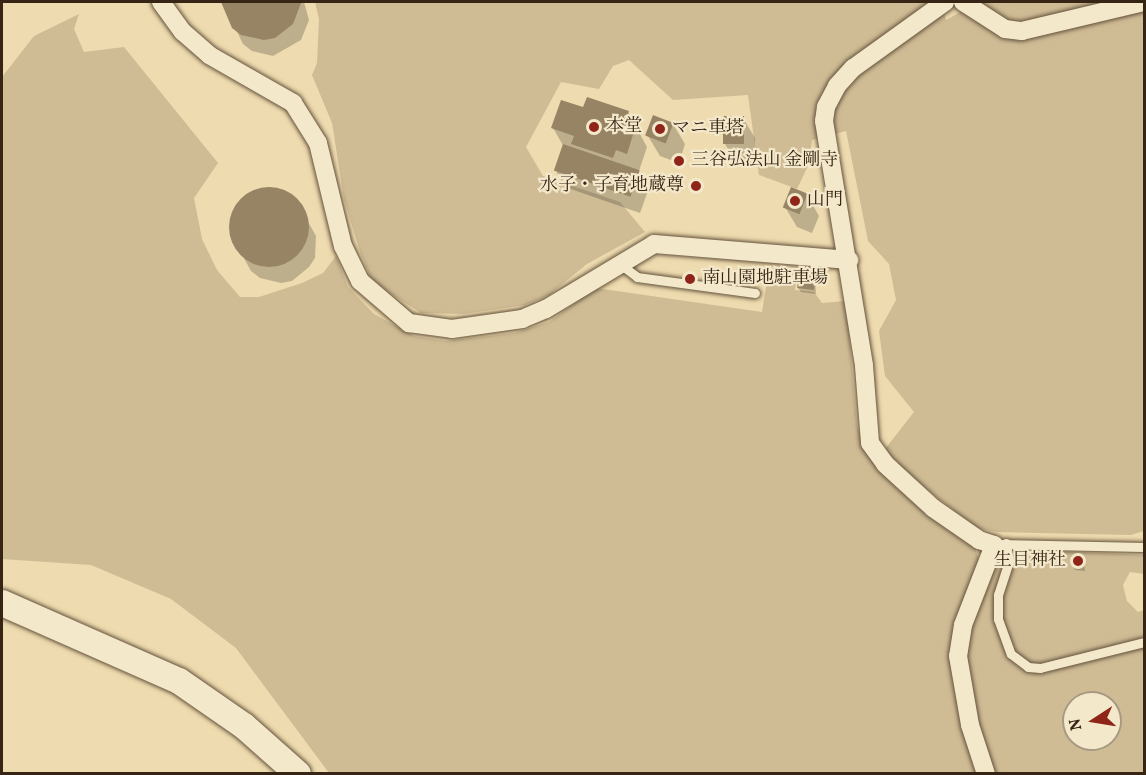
<!DOCTYPE html>
<html>
<head>
<meta charset="utf-8">
<style>
	body { margin:0 }
	#map { position:relative; width:1146px; height:775px; overflow:hidden; background:#eedbaf; font-family:Vollkorn,"Noto Serif JP",serif }
	div>[style] { position:absolute }
	[style*='--x'] { left:calc(var(--x)*1px); top:calc(var(--y)*1px); width:calc(var(--w)*1px); rotate:calc(var(--a)*1deg) }
	.green>* { inset:0; background:#cfbc95 }
	.shadow>* { inset:0; background:#0003 }
	.building>* { inset:0; background:#968465; transform-origin:0 0 }
	.round { border-radius:50% }
	.roads { filter:drop-shadow(0 0 2px #64523c) drop-shadow(0 0 2px #64523c) }
	.lane>* { height:9px; margin:-4.5px; padding:0 4.5px; transform-origin:4.5px; border-radius:4.5px; background:#f4e8cb }
	.street>* { height:18px; margin:-9px; padding:0 9px; transform-origin:9px; border-radius:9px; background:#f4e8cb }
	.secondary>* { height:26px; margin:-13px; padding:0 13px; transform-origin:13px; border-radius:13px; background:#f4e8cb }
	.dots>* { width:16px; height:16px; translate:-50% -50%; box-sizing:border-box; border:3px solid #f4e8cb; border-radius:50% }
	span { translate:-50% -50%; white-space:nowrap; text-align:center; line-height:1.15; -webkit-text-stroke:4.5px #f4e8cb; paint-order:stroke }
	.poi-label { font-size:18px; color:#362515 }
	.left { translate:0 -50%; text-align:left }
	.right { translate:-100% -50%; text-align:right }
	.frame { position:absolute; inset:0; border:3px solid #362515; pointer-events:none }
	.north { position:absolute; left:1062px; top:691px; width:60px; height:60px; box-sizing:border-box; background:#f4e8cb; border:2px solid #a89a82; border-radius:50%; rotate:258deg; font-size:16px; font-weight:700; line-height:24px; text-align:center; color:#362515 }
	.north::after { content:''; display:block; margin:auto; width:21px; height:27px; background:#8f2418; clip-path:polygon(50% 0,100% 100%,50% 72%,0 100%) }
</style>
</head>
<body>
<div id="map">
	<div class="green">
		<div style="clip-path:polygon(315px 2px,941px 2px,946px 20px,962px 11px,963px 2px,1144px 2px,1144px 531px,1131px 535px,997px 532px,977px 528px,911px 477px,885px 449px,914px 412px,885px 376px,879px 331px,896px 300px,889px 264px,868px 241px,846px 131px,812px 140px,809px 164px,797px 189px,759px 175px,748px 95px,673px 100px,629px 60px,613px 66px,599px 89px,561px 82px,526px 147px,543px 176px,620px 202px,645px 232px,587px 264px,549px 295px,525px 305px,463px 314px,421px 313px,388px 292px,371px 278px,360px 252px,344px 199px,332px 123px,312px 75px,317px 63px,319px 19px)"></div>
		<div style="clip-path:polygon(79px 14px,74px 29px,84px 52px,124px 47px,218px 163px,194px 198px,202px 239px,217px 270px,240px 297px,259px 297px,302px 283px,323px 273px,336px 256px,348px 287px,374px 314px,414px 336px,446px 341px,514px 333px,549px 322px,596px 288px,762px 312px,769px 269px,797px 272px,795px 290px,814px 292px,822px 303px,846px 301px,857px 425px,864px 448px,974px 544px,981px 567px,957px 623px,981px 773px,329px 773px,236px 648px,171px 599px,91px 565px,2px 559px,2px 77px,34px 36px)"></div>
		<div style="clip-path:polygon(evenodd,1050px 551px,1144px 555px,1144px 574px,1130px 572px,1123px 585px,1127px 601px,1138px 612px,1144px 610px,1144px 773px,992px 773px,964px 671px,972px 622px,994px 563px,1050px 551px,1074px 703px,1110px 703px,1110px 739px,1074px 739px,1074px 703px)"></div>
	</div>
	<div class="shadow">
		<div style="clip-path:polygon(223px 2px,304px 2px,309px 20px,301px 40px,273px 56px,252px 51px,243px 44px)"></div>
		<div style="clip-path:polygon(584px 109px,628px 112px,647px 147px,639px 171px,649px 188px,640px 213px,565px 187px,556px 171px,564px 147px,553px 128px)"></div>
		<div style="clip-path:polygon(743px 118px,755px 138px,755px 164px,737px 164px,725px 144px)"></div>
		<div style="clip-path:polygon(673px 124px,685px 144px,679px 163px,660px 156px,648px 136px)"></div>
		<div style="clip-path:polygon(277px 189px,296px 200px,316px 236px,315px 258px,309px 267px,292px 281px,281px 283px,260px 278px,251px 271px,231px 235px,232px 213px,238px 204px,255px 191px)"></div>
		<div style="clip-path:polygon(807px 195px,819px 216px,812px 233px,797px 227px,785px 207px)"></div>
		<div style="clip-path:polygon(815px 277px,816px 294px,801px 292px,798px 288px)"></div>
		<div style="clip-path:polygon(1083px 559px,1085px 571px,1075px 570px,1072px 565px)"></div>
	</div>
	<div class="building">
		<div style="clip-path:polygon(221px 2px,301px 2px,301px 3px,293px 24px,275px 38px,264px 40px,241px 35px,232px 28px)"></div>
		<div style="clip-path:polygon(587px 97px,629px 111px,625px 122px,636px 125px,627px 154px,616px 150px,613px 158px,571px 144px,574px 136px,551px 128px,561px 100px,583px 107px)"></div>
		<div style="left:653px;top:115px;width:22px;height:22px;rotate:21deg"></div>
		<div style="left:744px;top:116px;width:28px;height:21px;rotate:90deg"></div>
		<div style="left:563px;top:144px;width:81px;height:28px;rotate:19deg"></div>
		<div class="round" style="left:229px;top:187px;width:80px;height:80px"></div>
		<div style="left:791px;top:187px;width:18px;height:22px;rotate:22deg"></div>
		<div style="left:799px;top:273px;width:17px;height:15px;rotate:7deg"></div>
		<div style="left:1072px;top:557px;width:12px;height:8px;rotate:5deg"></div>
	</div>
	<div class="roads">
		<div class="lane">
			<div style="--x:620;--y:264;--w:21;--a:37"></div>
			<div style="--x:637;--y:277;--w:119;--a:7.7"></div>
			<div style="--x:1006;--y:543;--w:18;--a:81"></div>
			<div style="--x:1009;--y:561;--w:36;--a:108"></div>
			<div style="--x:998;--y:595;--w:24;--a:90"></div>
			<div style="--x:998;--y:619;--w:37;--a:70"></div>
			<div style="--x:1011;--y:654;--w:21;--a:37"></div>
			<div style="--x:1028;--y:667;--w:12;--a:5"></div>
			<div style="--x:1040;--y:668;--w:107;--a:-14"></div>
			<div style="--x:1000;--y:544;--w:144;--a:1.2"></div>
		</div>
		<div class="street">
			<div style="--x:161;--y:2;--w:37;--a:54"></div>
			<div style="--x:183;--y:32;--w:35;--a:41"></div>
			<div style="--x:209;--y:55;--w:97;--a:29.7"></div>
			<div style="--x:293;--y:103;--w:47;--a:58"></div>
			<div style="--x:318;--y:143;--w:106;--a:76.4"></div>
			<div style="--x:343;--y:246;--w:39;--a:64"></div>
			<div style="--x:360;--y:281;--w:65;--a:40.6"></div>
			<div style="--x:409;--y:323;--w:43;--a:7.9"></div>
			<div style="--x:452;--y:329;--w:71;--a:-8.1"></div>
			<div style="--x:522;--y:319;--w:26;--a:-23"></div>
			<div style="--x:546;--y:309;--w:126;--a:-31"></div>
			<div style="--x:654;--y:244;--w:196;--a:4.7"></div>
			<div style="--x:945;--y:2;--w:113;--a:144.3"></div>
			<div style="--x:853;--y:68;--w:24;--a:132"></div>
			<div style="--x:837;--y:86;--w:24;--a:118"></div>
			<div style="--x:826;--y:107;--w:14;--a:98"></div>
			<div style="--x:824;--y:121;--w:248;--a:80.7"></div>
			<div style="--x:864;--y:366;--w:77;--a:85.5"></div>
			<div style="--x:870;--y:443;--w:26;--a:54"></div>
			<div style="--x:885;--y:464;--w:65;--a:42.5"></div>
			<div style="--x:933;--y:508;--w:56;--a:34.8"></div>
			<div style="--x:979;--y:540;--w:16;--a:18"></div>
			<div style="--x:994;--y:545;--w:86;--a:111.2"></div>
			<div style="--x:963;--y:625;--w:31;--a:99"></div>
			<div style="--x:958;--y:656;--w:70;--a:80.1"></div>
			<div style="--x:970;--y:725;--w:52;--a:71.9"></div>
			<div style="--x:963;--y:2;--w:50;--a:32.7"></div>
			<div style="--x:1005;--y:29;--w:17;--a:7"></div>
			<div style="--x:1022;--y:31;--w:125;--a:-13.4"></div>
		</div>
		<div class="secondary">
			<div style="--x:2;--y:603;--w:193;--a:23.8"></div>
			<div style="--x:179;--y:681;--w:79;--a:34.7"></div>
			<div style="--x:244;--y:726;--w:72;--a:41.6"></div>
		</div>
	</div>
	<div class="dots">
		<div style="left:594px;top:127px;background:#8f2418"></div>
		<div style="left:660px;top:129px;background:#8f2418"></div>
		<div style="left:679px;top:161px;background:#8f2418"></div>
		<div style="left:696px;top:186px;background:#8f2418"></div>
		<div style="left:795px;top:201px;background:#8f2418"></div>
		<div style="left:690px;top:279px;background:#8f2418"></div>
		<div style="left:1078px;top:561px;background:#8f2418"></div>
	</div>
	<div class="poi-label">
		<span class="left" style="left:606px;top:127px">本堂</span>
		<span class="left" style="left:672px;top:129px">マニ車塔</span>
		<span class="left" style="left:691px;top:161px">三谷弘法山 金剛寺</span>
		<span class="right" style="left:684px;top:186px">水子・子育地蔵尊</span>
		<span class="left" style="left:807px;top:201px">山門</span>
		<span class="left" style="left:702px;top:279px">南山園地駐車場</span>
		<span class="right" style="left:1066px;top:561px">生目神社</span>
	</div>
	<div class="frame"></div>
	<div class="north">N</div>
</div>
</body>
</html>
